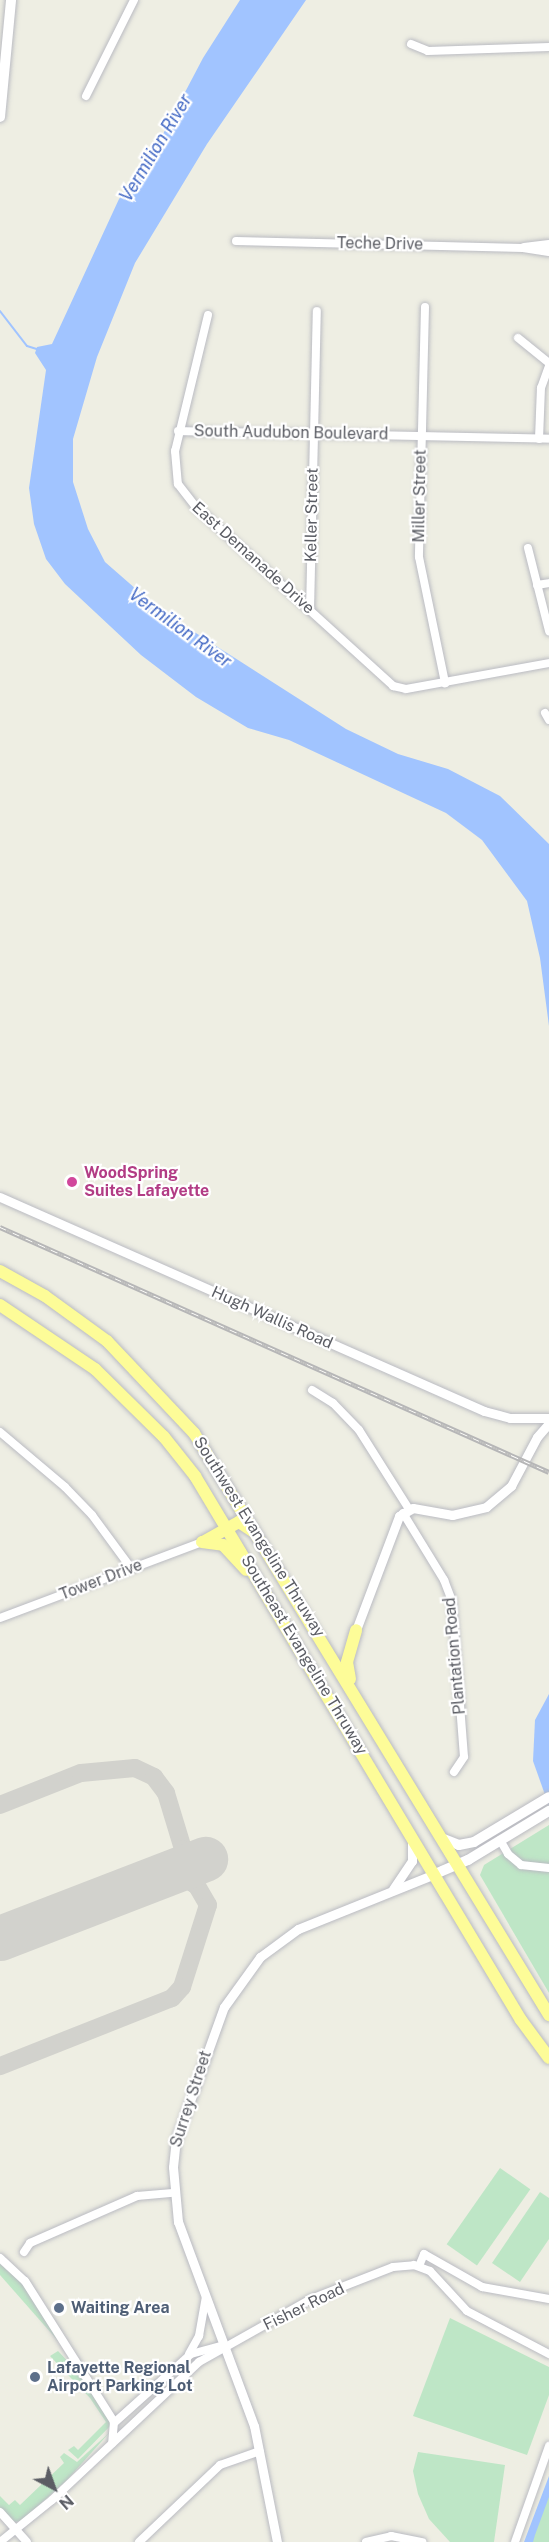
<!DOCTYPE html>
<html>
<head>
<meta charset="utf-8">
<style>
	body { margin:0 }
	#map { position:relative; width:549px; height:2542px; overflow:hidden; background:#eeeee3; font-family:"Public Sans",sans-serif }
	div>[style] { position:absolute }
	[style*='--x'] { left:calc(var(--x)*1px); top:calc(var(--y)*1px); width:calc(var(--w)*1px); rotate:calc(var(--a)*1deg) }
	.green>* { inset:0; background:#bee6c6; transform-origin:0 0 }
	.water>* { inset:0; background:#a1c4ff }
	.stream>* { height:2px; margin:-1px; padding:0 1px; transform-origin:1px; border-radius:1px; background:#a1c4ff }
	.taxiway>* { height:18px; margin:-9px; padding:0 9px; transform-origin:9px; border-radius:9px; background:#d2d2cd }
	.runway>* { height:45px; margin:-22.5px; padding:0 22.5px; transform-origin:22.5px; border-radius:22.5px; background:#d2d2cd }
	.roads { filter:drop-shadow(0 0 2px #babbc2) drop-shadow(0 0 2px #babbc2) }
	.minor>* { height:8px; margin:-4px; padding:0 4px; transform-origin:4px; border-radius:4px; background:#fff }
	.tertiary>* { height:9px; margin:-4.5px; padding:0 4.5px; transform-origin:4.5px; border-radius:4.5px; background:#fff }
	.secondary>* { height:10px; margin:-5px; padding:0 5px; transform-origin:5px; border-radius:5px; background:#fff }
	.trunk>* { height:12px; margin:-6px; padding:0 6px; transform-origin:6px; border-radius:6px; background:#fdfc98 }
	.rail>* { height:4.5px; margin-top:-2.25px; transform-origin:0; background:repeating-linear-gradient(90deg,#fff 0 7px,#b6b6b7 0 14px); box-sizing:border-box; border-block:2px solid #b6b6b7 }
	.dots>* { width:16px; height:16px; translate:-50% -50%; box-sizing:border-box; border:3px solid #fff; border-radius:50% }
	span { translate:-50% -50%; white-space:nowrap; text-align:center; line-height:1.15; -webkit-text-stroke:4.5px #fff; paint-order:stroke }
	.street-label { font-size:16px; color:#5b5d64 }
	.hotel-label { font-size:16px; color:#b23c85; font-weight:700 }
	.left { translate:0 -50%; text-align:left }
	.service-label { font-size:16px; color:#4e5e75; font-weight:700 }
	.water-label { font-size:18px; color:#4268c4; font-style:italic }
	.north { position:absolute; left:24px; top:2458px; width:60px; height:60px; -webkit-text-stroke:4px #fff; paint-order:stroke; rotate:139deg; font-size:16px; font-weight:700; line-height:24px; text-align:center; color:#5b5d64 }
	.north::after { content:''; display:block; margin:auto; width:21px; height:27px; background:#5b5d64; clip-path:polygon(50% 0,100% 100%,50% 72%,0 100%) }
</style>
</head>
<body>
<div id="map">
	<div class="green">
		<div style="clip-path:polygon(549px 1825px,549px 1993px,480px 1875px,484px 1865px)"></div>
		<div style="left:500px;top:2168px;width:37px;height:93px;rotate:35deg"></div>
		<div style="clip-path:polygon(540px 2192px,549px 2198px,549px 2239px,520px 2282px,492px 2263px)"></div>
		<div style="clip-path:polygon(0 2264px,25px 2286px,59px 2342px,0 2275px)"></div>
		<div style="clip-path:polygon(450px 2318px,549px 2367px,549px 2395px,527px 2455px,413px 2416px)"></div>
		<div style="clip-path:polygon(58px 2351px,79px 2373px,112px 2424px,78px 2459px,68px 2450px,74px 2446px,78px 2450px,106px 2422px,90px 2398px,50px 2356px)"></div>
		<div style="clip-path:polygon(110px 2432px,66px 2481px,21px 2521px,13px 2522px,0 2508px,0 2496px,9px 2505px,15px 2500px,20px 2505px,64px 2463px,60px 2457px,64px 2453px,77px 2462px)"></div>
		<div style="clip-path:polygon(418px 2452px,505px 2465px,494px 2542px,450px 2542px,429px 2519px,418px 2494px,413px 2471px)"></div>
		<div style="clip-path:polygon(549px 2480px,549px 2542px,528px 2542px)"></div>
	</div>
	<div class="water">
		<div style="clip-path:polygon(240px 0,306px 0,207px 144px,135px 263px,97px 357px,73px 439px,73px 482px,88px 529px,105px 562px,160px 610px,346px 729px,398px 754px,448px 769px,500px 796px,549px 844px,549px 1026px,540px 958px,527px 901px,482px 840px,446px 813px,289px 740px,248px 728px,196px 697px,141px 655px,65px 584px,46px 559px,34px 524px,29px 488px,46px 370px,35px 353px,37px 347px,52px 344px,119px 199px,163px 134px,203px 58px)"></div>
		<div style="clip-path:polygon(549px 1694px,549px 1806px,533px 1761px,535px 1720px)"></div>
		<div style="clip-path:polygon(549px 2476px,549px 2497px,535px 2535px,533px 2542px,524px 2542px)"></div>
	</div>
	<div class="stream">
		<div style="--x:0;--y:311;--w:44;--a:52.4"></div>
		<div style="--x:27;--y:346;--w:10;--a:17"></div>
	</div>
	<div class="taxiway">
		<div style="--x:0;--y:1805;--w:87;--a:-21.6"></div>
		<div style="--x:81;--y:1773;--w:54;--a:-5.3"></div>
		<div style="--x:135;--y:1768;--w:21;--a:25"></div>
		<div style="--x:154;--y:1777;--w:20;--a:53"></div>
		<div style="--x:166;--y:1793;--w:59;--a:73.1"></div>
		<div style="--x:183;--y:1849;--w:24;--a:112"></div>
		<div style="--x:174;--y:1871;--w:27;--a:33"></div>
		<div style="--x:197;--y:1886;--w:22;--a:60"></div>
		<div style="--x:208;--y:1905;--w:86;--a:107.6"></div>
		<div style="--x:182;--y:1987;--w:15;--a:132"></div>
		<div style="--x:172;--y:1998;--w:185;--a:158.4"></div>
	</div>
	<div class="runway">
		<div style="--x:0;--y:1938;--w:220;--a:-21.1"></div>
	</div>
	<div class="roads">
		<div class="minor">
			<div style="--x:411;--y:44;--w:18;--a:22"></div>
			<div style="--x:428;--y:51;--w:121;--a:-1.9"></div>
			<div style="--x:86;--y:96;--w:107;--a:-63.4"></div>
			<div style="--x:236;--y:241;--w:287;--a:1.4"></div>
			<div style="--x:523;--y:248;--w:26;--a:9"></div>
			<div style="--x:524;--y:247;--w:25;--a:-7"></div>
			<div style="--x:425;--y:307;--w:250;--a:91.4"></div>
			<div style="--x:419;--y:557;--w:129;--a:78.3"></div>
			<div style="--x:208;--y:315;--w:140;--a:103.6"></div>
			<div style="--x:175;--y:451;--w:33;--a:85"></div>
			<div style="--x:178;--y:484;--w:31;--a:52"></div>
			<div style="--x:197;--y:508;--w:265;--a:42.2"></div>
			<div style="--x:393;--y:686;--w:13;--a:13"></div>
			<div style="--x:406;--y:689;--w:145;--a:-10.3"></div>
			<div style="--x:518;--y:338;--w:40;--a:39"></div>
			<div style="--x:178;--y:431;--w:371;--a:1.2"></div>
			<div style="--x:539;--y:439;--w:51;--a:-87.8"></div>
			<div style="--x:541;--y:388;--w:23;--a:-70"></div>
			<div style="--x:528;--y:548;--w:86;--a:75.8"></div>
			<div style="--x:537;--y:585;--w:12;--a:-9"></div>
			<div style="--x:310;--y:611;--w:300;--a:-88.7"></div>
			<div style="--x:545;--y:713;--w:8;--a:60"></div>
			<div style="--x:312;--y:1390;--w:25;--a:32"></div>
			<div style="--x:333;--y:1403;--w:37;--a:46"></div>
			<div style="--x:359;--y:1430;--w:93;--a:57.7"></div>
			<div style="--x:0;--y:1432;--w:85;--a:40.2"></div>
			<div style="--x:65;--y:1487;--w:39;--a:46"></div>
			<div style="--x:92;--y:1515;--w:66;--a:53.7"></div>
			<div style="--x:403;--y:1513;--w:79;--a:58.5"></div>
			<div style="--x:444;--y:1580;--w:22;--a:69"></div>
			<div style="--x:452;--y:1601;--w:156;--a:85.6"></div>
			<div style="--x:464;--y:1757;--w:18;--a:124"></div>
			<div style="--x:0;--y:1618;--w:216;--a:-20.6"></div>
			<div style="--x:500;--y:1840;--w:16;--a:60"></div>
			<div style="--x:508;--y:1854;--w:17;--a:40"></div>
			<div style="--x:521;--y:1865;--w:28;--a:6"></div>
			<div style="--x:24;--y:2252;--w:11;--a:-56"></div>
			<div style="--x:30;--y:2243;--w:117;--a:-23.7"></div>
			<div style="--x:137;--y:2196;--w:36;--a:-5"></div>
			<div style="--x:0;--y:2258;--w:34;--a:43"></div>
			<div style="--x:25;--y:2281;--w:167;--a:57.7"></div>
			<div style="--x:114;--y:2422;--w:21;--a:95"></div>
			<div style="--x:419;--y:2266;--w:13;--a:-67"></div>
			<div style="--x:424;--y:2254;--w:67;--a:29.6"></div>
			<div style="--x:482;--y:2287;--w:68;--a:10.2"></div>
			<div style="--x:189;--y:2354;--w:21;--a:-61"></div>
			<div style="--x:199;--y:2336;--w:39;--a:-80"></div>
			<div style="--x:114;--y:2423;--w:103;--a:-41.9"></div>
			<div style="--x:191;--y:2354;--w:34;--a:-15"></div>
			<div style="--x:0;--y:2512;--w:40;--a:48"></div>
			<div style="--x:0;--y:2542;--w:67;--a:-38.9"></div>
			<div style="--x:52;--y:2500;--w:202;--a:-43.2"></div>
			<div style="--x:199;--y:2362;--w:129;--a:-29.4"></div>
			<div style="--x:311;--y:2299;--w:88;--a:-21.3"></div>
			<div style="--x:393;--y:2267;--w:21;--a:-5"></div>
			<div style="--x:414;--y:2265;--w:17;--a:21"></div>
			<div style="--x:430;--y:2271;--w:54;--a:47.2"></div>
			<div style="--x:467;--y:2311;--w:93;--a:27.7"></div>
			<div style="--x:139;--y:2542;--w:112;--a:-43.5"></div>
			<div style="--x:220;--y:2465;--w:42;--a:-19.3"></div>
			<div style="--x:366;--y:2542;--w:26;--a:-13"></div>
			<div style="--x:391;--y:2536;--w:32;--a:11"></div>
			<div style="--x:515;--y:2542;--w:102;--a:-70.5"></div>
		</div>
		<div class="tertiary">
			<div style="--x:0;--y:1197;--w:529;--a:23.85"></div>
			<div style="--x:484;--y:1411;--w:27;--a:15"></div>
			<div style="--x:510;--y:1418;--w:39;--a:0"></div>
			<div style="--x:356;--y:1630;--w:122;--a:-69.3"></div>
			<div style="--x:399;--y:1516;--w:16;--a:-30"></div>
			<div style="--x:413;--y:1508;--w:40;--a:10"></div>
			<div style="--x:452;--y:1515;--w:35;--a:-13"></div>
			<div style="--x:486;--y:1507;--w:33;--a:-40"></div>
			<div style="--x:511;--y:1486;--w:55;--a:-62"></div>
			<div style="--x:537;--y:1437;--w:18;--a:-49"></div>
			<div style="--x:393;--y:1889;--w:34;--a:-56"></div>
			<div style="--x:412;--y:1861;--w:21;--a:-90"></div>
			<div style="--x:277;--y:2542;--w:118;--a:-101.2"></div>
			<div style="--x:254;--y:2426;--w:218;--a:-110.4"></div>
			<div style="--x:178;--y:2222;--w:55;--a:-95.2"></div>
			<div style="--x:173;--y:2167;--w:27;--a:-84"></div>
			<div style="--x:176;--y:2140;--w:141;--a:-70.2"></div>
			<div style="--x:224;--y:2007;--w:62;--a:-54.2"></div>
			<div style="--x:260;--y:1957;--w:47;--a:-36.4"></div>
			<div style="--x:298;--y:1929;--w:148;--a:-21.9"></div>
		</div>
		<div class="secondary">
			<div style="--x:0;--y:117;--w:118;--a:-84.6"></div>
			<div style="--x:441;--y:1838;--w:19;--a:21"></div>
			<div style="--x:459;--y:1845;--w:15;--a:-11"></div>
			<div style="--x:474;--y:1842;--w:87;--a:-31"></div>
			<div style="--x:435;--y:1874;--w:36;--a:-23"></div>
			<div style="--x:468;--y:1860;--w:95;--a:-31.2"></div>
		</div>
		<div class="trunk">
			<div style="--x:0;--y:1271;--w:51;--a:29.1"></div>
			<div style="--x:45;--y:1296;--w:77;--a:36"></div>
			<div style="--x:107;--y:1341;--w:127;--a:46.6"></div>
			<div style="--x:194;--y:1433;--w:682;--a:58.62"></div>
			<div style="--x:0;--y:1305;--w:115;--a:34"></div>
			<div style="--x:95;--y:1369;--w:97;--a:44.6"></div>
			<div style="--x:164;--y:1437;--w:50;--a:51.5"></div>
			<div style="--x:195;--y:1476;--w:634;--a:59.07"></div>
			<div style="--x:521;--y:2020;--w:47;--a:53.6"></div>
			<div style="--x:202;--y:1542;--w:21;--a:8"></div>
			<div style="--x:223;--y:1545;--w:34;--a:47"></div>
			<div style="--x:203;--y:1542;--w:41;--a:-29.1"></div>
			<div style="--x:239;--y:1522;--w:18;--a:34"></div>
			<div style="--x:350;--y:1679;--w:17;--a:-100"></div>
			<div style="--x:347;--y:1662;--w:33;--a:-74"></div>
		</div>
	</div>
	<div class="rail">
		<div style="--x:0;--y:1227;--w:601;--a:24.05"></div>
	</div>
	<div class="dots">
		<div style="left:72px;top:1182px;background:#d1479c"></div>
		<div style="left:59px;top:2308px;background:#5c6f8a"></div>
		<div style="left:35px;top:2377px;background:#5c6f8a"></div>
	</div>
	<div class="street-label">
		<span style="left:380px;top:244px;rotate:1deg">Teche Drive</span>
		<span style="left:291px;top:433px;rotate:1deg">South Audubon Boulevard</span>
		<span style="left:420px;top:496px;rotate:-89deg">Miller Street</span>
		<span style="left:312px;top:515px;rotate:-89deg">Keller Street</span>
		<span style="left:253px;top:558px;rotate:42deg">East Demanade Drive</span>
		<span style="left:272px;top:1318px;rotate:24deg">Hugh Wallis Road</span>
		<span style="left:259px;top:1537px;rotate:58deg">Southwest Evangeline Thruway</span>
		<span style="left:101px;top:1580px;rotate:-21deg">Tower Drive</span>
		<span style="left:304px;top:1655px;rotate:59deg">Southeast Evangeline Thruway</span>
		<span style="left:455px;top:1656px;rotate:-95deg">Plantation Road</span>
		<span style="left:191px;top:2099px;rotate:-72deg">Surrey Street</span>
		<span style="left:304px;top:2307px;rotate:-26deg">Fisher Road</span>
	</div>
	<div class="hotel-label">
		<span class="left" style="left:84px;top:1182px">WoodSpring<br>Suites Lafayette</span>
	</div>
	<div class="service-label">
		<span class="left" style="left:71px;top:2308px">Waiting Area</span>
		<span class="left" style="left:47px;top:2377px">Lafayette Regional<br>Airport Parking Lot</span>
	</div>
	<div class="water-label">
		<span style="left:156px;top:148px;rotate:-59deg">Vermilion River</span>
		<span style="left:180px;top:628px;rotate:36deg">Vermilion River</span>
	</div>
	<div class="north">N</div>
</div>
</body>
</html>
